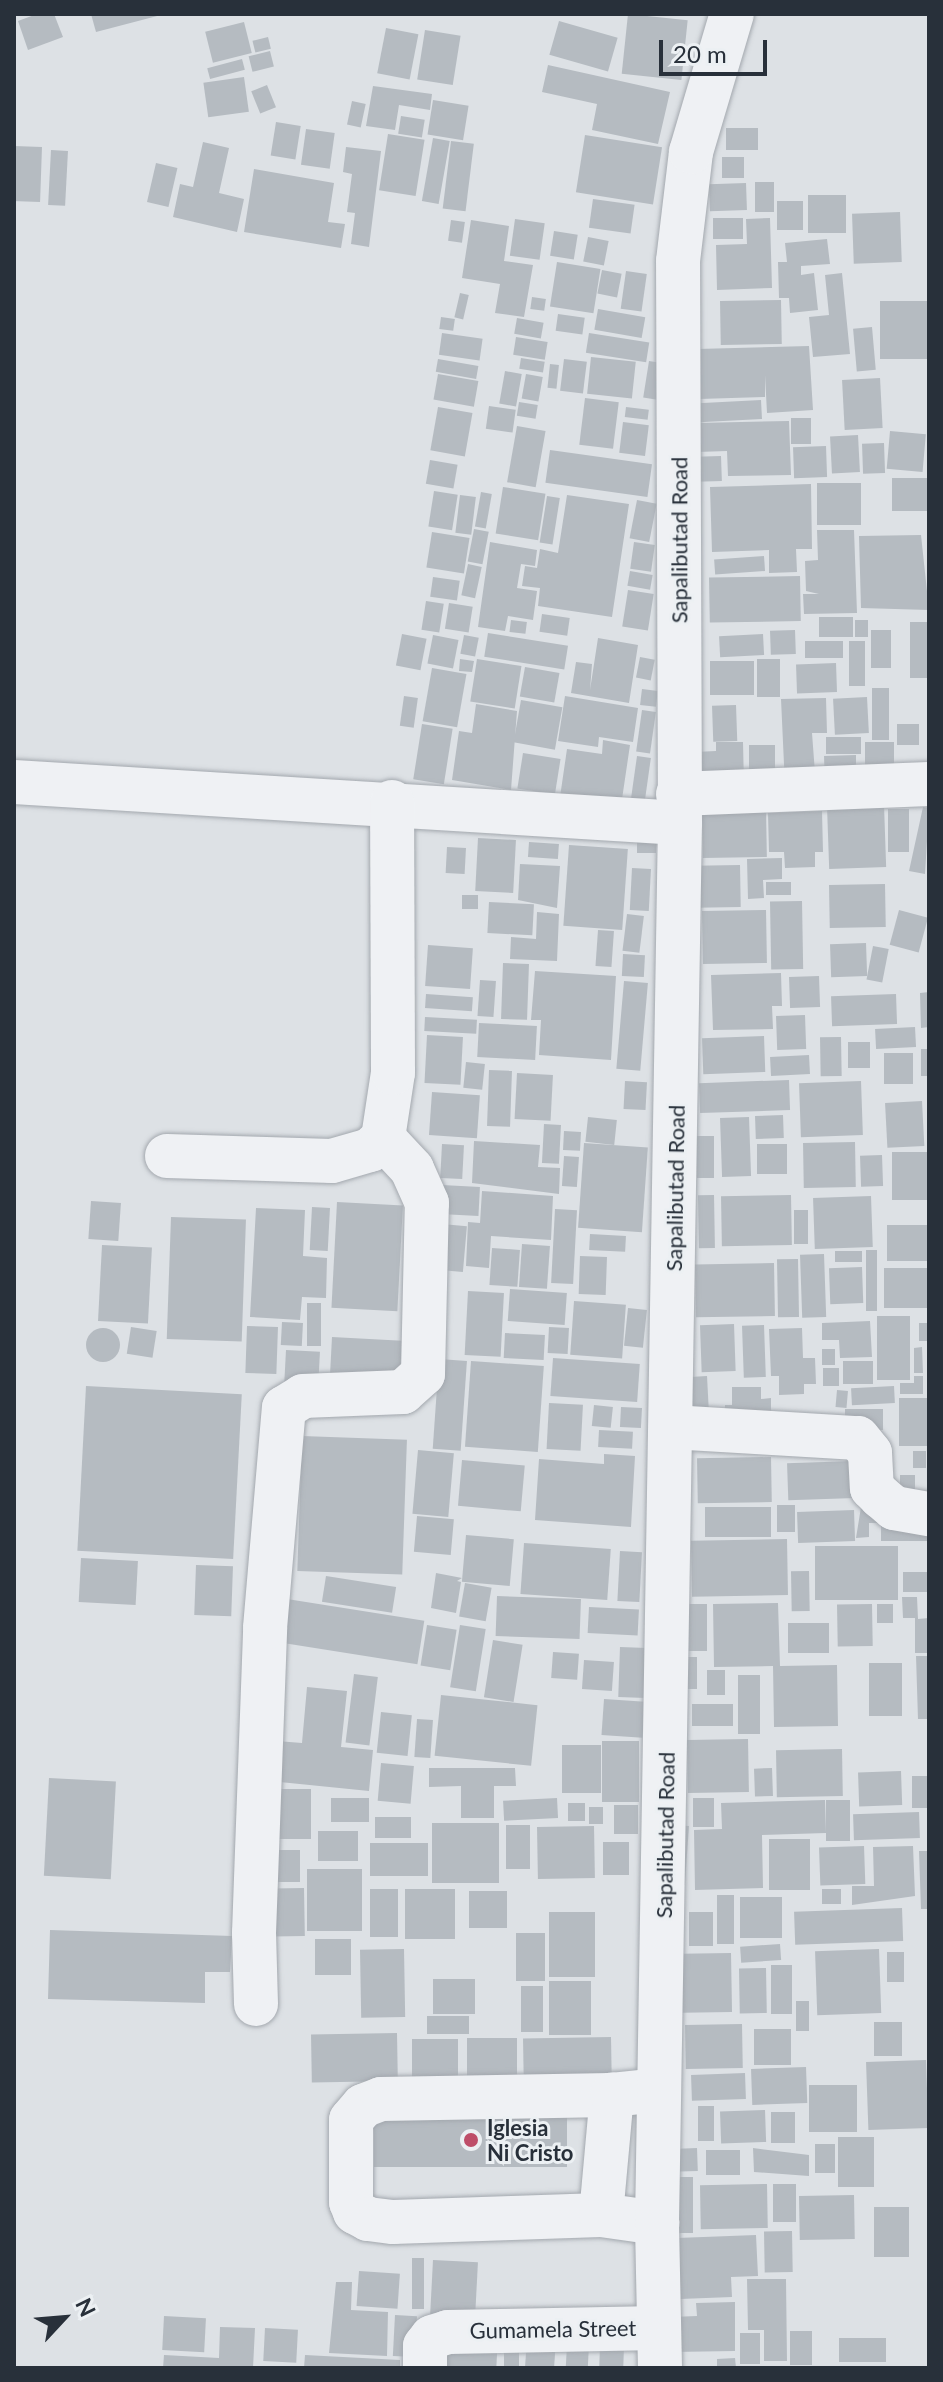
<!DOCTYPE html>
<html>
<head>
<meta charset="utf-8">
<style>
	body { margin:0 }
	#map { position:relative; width:943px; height:2382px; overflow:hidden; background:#dde1e5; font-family:Lato,sans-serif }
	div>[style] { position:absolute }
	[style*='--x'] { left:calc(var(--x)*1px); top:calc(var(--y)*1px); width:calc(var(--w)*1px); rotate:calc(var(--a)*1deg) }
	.building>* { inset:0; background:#b5bbc1; transform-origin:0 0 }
	.round { border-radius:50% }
	.roads { filter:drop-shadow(0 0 2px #a3a8ae) drop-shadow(0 0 2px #a3a8ae) }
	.minor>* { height:44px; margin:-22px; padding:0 22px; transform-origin:22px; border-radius:22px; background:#eff1f4 }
	.dots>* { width:22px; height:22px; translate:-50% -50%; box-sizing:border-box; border:4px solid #ecf0f3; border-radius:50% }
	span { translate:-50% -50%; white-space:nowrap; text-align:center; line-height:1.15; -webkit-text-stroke:6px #ecf0f3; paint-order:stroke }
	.street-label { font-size:22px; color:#28303a }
	.poi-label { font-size:22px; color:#28303a; font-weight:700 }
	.left { translate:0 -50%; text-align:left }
	.frame { position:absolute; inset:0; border:16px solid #28303a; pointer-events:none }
	.north { position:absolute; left:24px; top:2278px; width:80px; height:80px; -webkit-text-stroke:6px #ecf0f3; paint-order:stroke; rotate:64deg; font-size:22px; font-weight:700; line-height:32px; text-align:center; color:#28303a }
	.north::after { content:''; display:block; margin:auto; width:28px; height:36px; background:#28303a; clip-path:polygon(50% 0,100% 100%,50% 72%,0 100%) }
	.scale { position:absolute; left:659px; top:40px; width:108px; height:36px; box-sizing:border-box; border:4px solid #28303a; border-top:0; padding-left:10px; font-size:24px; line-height:28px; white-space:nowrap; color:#28303a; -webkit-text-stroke:6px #ecf0f3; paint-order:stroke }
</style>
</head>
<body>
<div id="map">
	<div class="building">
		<div style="clip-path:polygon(37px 14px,54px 14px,63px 37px,28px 50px,18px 21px)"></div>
		<div style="clip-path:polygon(91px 14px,161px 14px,161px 15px,96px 32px)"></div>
		<div style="left:628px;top:14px;width:60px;height:60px;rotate:6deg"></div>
		<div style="left:559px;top:21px;width:61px;height:35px;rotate:16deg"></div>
		<div style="left:244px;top:22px;width:32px;height:40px;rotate:76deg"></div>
		<div style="left:386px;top:28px;width:33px;height:46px;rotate:11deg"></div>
		<div style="left:425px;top:30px;width:36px;height:50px;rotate:9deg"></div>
		<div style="left:268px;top:37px;width:12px;height:16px;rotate:76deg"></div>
		<div style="left:270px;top:51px;width:16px;height:22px;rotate:76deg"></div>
		<div style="left:242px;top:59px;width:11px;height:36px;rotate:75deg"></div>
		<div style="clip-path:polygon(548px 65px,670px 92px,658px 144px,592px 130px,597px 104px,542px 92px)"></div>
		<div style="left:244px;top:77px;width:35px;height:41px;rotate:82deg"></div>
		<div style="left:267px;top:85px;width:24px;height:17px;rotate:68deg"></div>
		<div style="clip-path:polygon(373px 86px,432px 94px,430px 110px,399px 105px,395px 130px,366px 126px)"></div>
		<div style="left:433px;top:100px;width:36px;height:35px;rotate:9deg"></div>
		<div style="left:352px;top:101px;width:14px;height:24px;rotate:12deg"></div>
		<div style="left:401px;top:116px;width:24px;height:18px;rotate:9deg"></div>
		<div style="left:276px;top:122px;width:25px;height:34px;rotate:9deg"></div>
		<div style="left:726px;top:128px;width:32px;height:22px"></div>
		<div style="left:306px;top:129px;width:29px;height:36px;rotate:8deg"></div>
		<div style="left:388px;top:134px;width:37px;height:57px;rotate:9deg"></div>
		<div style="left:585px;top:135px;width:78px;height:58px;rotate:9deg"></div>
		<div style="left:433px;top:138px;width:17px;height:64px;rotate:10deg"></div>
		<div style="left:451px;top:141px;width:23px;height:68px;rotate:7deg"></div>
		<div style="clip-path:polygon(203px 142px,229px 148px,219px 193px,244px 199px,237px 232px,173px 217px,180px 184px,193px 187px)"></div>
		<div style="left:14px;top:146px;width:28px;height:55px;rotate:2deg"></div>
		<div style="clip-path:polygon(346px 147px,381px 151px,369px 247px,351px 244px,355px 213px,347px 212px,352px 174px,343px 172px)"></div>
		<div style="left:51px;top:150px;width:17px;height:55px;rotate:3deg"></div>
		<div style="left:722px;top:157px;width:22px;height:21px"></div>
		<div style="left:156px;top:163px;width:22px;height:40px;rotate:13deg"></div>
		<div style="clip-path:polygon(254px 169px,334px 183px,328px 222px,345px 224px,341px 248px,244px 232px)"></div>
		<div style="left:774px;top:182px;width:30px;height:19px;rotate:90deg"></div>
		<div style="left:746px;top:183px;width:27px;height:37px;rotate:88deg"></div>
		<div style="left:808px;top:195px;width:38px;height:38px"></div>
		<div style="left:593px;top:199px;width:42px;height:29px;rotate:8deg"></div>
		<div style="left:777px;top:201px;width:26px;height:29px"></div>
		<div style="left:900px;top:212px;width:50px;height:48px;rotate:88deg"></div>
		<div style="left:713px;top:218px;width:30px;height:21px"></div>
		<div style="clip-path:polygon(770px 218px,772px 288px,717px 290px,716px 245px,747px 244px,746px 219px)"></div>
		<div style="left:515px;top:219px;width:30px;height:37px;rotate:8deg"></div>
		<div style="left:451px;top:220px;width:14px;height:21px;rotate:8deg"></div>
		<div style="clip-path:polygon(471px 220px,509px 226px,504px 261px,533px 265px,524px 317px,495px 313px,500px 284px,462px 278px)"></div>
		<div style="left:554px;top:231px;width:24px;height:25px;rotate:9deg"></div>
		<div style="left:588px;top:237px;width:21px;height:25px;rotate:11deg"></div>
		<div style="clip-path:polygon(827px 239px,830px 264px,801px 266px,801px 275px,814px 273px,818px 310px,790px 313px,789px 298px,779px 298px,778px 262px,787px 262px,785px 243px)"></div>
		<div style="left:557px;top:262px;width:44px;height:45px;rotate:9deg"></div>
		<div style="left:602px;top:270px;width:20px;height:24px;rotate:11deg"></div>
		<div style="left:626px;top:271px;width:21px;height:38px;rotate:8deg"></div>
		<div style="clip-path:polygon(842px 273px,850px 354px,813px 357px,809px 317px,829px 315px,825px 275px)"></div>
		<div style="left:460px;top:293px;width:9px;height:25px;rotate:13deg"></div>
		<div style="left:532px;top:297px;width:14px;height:12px;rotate:8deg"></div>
		<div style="left:781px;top:300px;width:44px;height:61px;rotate:89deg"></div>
		<div style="left:929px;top:301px;width:58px;height:49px;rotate:90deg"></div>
		<div style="left:598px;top:309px;width:48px;height:21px;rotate:10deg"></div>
		<div style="left:558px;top:314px;width:27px;height:17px;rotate:8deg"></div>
		<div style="left:441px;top:317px;width:14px;height:12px;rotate:8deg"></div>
		<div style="left:517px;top:318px;width:27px;height:16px;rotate:10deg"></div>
		<div style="left:872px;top:327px;width:43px;height:19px;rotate:85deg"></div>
		<div style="left:442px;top:333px;width:41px;height:22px;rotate:8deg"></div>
		<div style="left:589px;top:333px;width:61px;height:20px;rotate:9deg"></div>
		<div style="left:516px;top:337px;width:32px;height:18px;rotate:9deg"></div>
		<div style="clip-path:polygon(809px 346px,813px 410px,767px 413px,765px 375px,765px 397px,699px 399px,697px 349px)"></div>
		<div style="left:591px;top:357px;width:45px;height:37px;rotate:6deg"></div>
		<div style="left:521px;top:358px;width:24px;height:11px;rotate:9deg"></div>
		<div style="left:438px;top:359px;width:41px;height:13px;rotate:10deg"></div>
		<div style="left:564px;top:359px;width:23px;height:32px;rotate:7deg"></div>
		<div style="left:649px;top:361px;width:19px;height:37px;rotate:9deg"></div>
		<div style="left:550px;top:364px;width:9px;height:24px;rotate:6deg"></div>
		<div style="left:505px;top:371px;width:17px;height:33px;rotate:10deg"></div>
		<div style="left:438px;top:374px;width:41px;height:26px;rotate:10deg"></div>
		<div style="left:526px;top:374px;width:17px;height:25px;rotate:10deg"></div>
		<div style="left:880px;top:378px;width:50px;height:38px;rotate:87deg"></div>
		<div style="left:585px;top:398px;width:34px;height:47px;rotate:7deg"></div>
		<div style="left:761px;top:400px;width:19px;height:63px;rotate:87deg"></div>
		<div style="left:519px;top:402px;width:19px;height:14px;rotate:9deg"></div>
		<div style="left:489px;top:406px;width:27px;height:23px;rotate:8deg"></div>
		<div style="left:438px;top:407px;width:35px;height:44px;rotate:10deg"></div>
		<div style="left:626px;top:407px;width:23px;height:10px;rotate:7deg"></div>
		<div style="left:791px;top:418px;width:20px;height:26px"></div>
		<div style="clip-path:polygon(789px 421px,791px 475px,728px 476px,727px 451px,697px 452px,696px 423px)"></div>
		<div style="left:623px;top:422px;width:26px;height:31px;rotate:7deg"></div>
		<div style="left:517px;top:426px;width:29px;height:57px;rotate:10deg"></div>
		<div style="left:890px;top:431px;width:36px;height:38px;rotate:5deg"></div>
		<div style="left:858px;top:435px;width:37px;height:28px;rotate:87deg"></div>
		<div style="left:884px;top:443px;width:30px;height:22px;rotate:88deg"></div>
		<div style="left:826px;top:446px;width:31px;height:33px;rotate:88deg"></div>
		<div style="left:550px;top:450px;width:103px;height:33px;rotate:8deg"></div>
		<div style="left:721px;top:456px;width:25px;height:25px;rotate:88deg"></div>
		<div style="left:430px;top:460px;width:28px;height:24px;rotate:10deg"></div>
		<div style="left:929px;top:478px;width:33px;height:37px;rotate:90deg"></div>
		<div style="left:817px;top:483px;width:44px;height:42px"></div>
		<div style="clip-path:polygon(811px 484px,812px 549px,796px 549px,797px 572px,769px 573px,769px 550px,712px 552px,710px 487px)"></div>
		<div style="left:503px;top:487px;width:43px;height:47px;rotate:9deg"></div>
		<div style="left:434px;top:491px;width:24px;height:36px;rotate:9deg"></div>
		<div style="left:481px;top:492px;width:11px;height:35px;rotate:10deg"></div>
		<div style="left:460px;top:495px;width:16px;height:38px;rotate:7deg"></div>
		<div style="clip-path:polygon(567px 495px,629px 504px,612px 617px,538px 606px,540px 588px,522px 586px,525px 566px,537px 568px,540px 549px,558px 553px)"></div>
		<div style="left:547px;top:496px;width:13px;height:47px;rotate:9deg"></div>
		<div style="left:637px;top:500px;width:20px;height:39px;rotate:11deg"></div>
		<div style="left:474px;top:529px;width:15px;height:33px;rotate:11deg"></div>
		<div style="clip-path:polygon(817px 530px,854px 530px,857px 613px,804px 614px,803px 594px,819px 594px,806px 591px,805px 561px,818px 560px)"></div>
		<div style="left:432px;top:532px;width:38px;height:36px;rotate:9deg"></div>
		<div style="clip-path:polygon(921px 535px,929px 610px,861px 608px,859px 536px)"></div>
		<div style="clip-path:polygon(490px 542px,537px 550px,535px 566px,521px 564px,517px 588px,537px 591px,533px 620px,508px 616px,505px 631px,478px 627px)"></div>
		<div style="left:634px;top:542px;width:21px;height:27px;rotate:8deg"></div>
		<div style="left:764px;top:556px;width:15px;height:50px;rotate:86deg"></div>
		<div style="left:468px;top:564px;width:14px;height:32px;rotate:12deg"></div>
		<div style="left:630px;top:571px;width:23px;height:15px;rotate:10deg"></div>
		<div style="left:800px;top:576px;width:45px;height:91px;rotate:89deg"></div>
		<div style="left:433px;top:577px;width:27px;height:20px;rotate:8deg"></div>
		<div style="left:628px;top:590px;width:26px;height:37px;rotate:9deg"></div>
		<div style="left:426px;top:601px;width:18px;height:29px;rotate:9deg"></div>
		<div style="left:449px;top:603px;width:24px;height:26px;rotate:9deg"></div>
		<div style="left:542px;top:614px;width:28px;height:18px;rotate:8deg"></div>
		<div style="left:853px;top:617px;width:20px;height:34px;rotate:90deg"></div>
		<div style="left:511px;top:620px;width:16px;height:12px;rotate:7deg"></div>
		<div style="left:868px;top:620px;width:17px;height:13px;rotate:90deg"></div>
		<div style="left:929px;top:622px;width:56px;height:19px;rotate:90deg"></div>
		<div style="left:795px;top:630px;width:24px;height:25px;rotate:88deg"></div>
		<div style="left:871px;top:630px;width:20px;height:38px"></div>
		<div style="left:488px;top:633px;width:81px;height:24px;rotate:9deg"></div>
		<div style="left:402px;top:634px;width:25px;height:32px;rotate:11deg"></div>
		<div style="left:763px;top:634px;width:21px;height:44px;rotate:87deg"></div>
		<div style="left:433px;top:635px;width:26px;height:29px;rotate:11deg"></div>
		<div style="left:464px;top:635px;width:15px;height:19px;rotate:11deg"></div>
		<div style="clip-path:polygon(598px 638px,638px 645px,629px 703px,571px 693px,576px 662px,592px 664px,590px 690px)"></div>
		<div style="left:843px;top:641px;width:17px;height:38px;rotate:90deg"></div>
		<div style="left:849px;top:641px;width:16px;height:45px"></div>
		<div style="left:640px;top:657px;width:15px;height:21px;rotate:11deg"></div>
		<div style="clip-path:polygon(460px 659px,474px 661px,472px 672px,459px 671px)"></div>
		<div style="left:477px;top:659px;width:45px;height:43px;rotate:9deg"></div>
		<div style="left:757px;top:659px;width:23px;height:38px"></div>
		<div style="left:754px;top:661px;width:34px;height:44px;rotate:90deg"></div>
		<div style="left:836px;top:663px;width:29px;height:40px;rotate:88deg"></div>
		<div style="left:525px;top:667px;width:35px;height:30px;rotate:10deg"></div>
		<div style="left:432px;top:668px;width:35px;height:54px;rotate:10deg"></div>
		<div style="left:872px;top:688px;width:17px;height:52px"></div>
		<div style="left:642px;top:689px;width:16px;height:16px;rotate:7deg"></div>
		<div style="left:404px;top:696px;width:14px;height:30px;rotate:8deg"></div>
		<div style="clip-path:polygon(565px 696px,638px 708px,633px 742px,599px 737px,598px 747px,558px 741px)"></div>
		<div style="left:867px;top:697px;width:36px;height:34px;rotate:87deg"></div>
		<div style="clip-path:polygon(826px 698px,827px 733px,812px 733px,816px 786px,785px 786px,781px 699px)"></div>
		<div style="left:521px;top:700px;width:42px;height:43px;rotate:10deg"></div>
		<div style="clip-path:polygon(476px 704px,517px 711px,511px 790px,452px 780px,459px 731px,472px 733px)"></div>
		<div style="left:736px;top:705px;width:36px;height:24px;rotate:88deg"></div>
		<div style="left:642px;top:710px;width:14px;height:42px;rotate:8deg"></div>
		<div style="left:422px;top:724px;width:31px;height:56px;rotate:9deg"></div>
		<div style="left:919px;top:724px;width:21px;height:22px;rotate:90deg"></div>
		<div style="left:826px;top:737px;width:35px;height:17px"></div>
		<div style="clip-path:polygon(603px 740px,630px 745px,621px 806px,560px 797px,567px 749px,602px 754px)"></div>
		<div style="clip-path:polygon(716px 742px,743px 742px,744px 785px,696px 786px,695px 752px,716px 751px)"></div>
		<div style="left:865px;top:742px;width:29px;height:23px"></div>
		<div style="left:749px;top:745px;width:26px;height:30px"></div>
		<div style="left:523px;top:753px;width:38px;height:36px;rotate:9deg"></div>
		<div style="clip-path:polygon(856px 755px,856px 771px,825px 784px,824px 756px)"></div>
		<div style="left:637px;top:756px;width:14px;height:44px;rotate:8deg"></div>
		<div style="left:884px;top:805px;width:62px;height:57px;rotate:88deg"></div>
		<div style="clip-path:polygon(923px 807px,929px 808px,925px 874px,909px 871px)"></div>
		<div style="left:766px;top:808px;width:49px;height:64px;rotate:89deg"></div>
		<div style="left:888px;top:809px;width:21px;height:43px"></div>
		<div style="clip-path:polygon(822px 811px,823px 852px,815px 852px,815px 867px,785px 868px,784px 852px,769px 852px,768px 813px)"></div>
		<div style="left:478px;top:838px;width:38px;height:53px;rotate:3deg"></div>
		<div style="left:656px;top:840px;width:13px;height:19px;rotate:90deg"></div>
		<div style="left:529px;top:842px;width:30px;height:15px;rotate:4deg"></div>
		<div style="left:569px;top:845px;width:59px;height:81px;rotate:4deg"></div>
		<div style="left:447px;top:847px;width:19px;height:26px;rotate:3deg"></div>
		<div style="clip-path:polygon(782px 858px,782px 879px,763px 880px,764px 898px,748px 899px,747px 859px)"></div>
		<div style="clip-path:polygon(520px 864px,560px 866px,557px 908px,518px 900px)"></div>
		<div style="left:740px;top:865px;width:42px;height:45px;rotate:89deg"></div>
		<div style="left:632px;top:868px;width:19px;height:42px;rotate:3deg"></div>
		<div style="left:791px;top:882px;width:13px;height:25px;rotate:90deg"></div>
		<div style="left:885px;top:884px;width:43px;height:56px;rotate:89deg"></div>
		<div style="left:462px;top:895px;width:16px;height:14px"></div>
		<div style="left:802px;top:901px;width:68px;height:32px;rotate:89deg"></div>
		<div style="left:489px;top:902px;width:45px;height:31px;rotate:3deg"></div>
		<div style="left:766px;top:910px;width:53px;height:64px;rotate:89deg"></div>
		<div style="left:899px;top:910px;width:30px;height:36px;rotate:15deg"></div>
		<div style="clip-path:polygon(537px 912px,559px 914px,557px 961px,510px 959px,511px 937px,536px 939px)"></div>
		<div style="left:627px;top:914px;width:17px;height:37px;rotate:7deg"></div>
		<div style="left:598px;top:930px;width:16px;height:36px;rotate:4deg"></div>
		<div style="left:866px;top:943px;width:33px;height:36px;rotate:88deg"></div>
		<div style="left:428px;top:945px;width:45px;height:41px;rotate:4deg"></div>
		<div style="left:873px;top:946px;width:16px;height:34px;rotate:11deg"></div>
		<div style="left:623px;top:954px;width:22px;height:22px;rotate:3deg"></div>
		<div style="left:503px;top:963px;width:26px;height:56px;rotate:2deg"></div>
		<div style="clip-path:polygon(535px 971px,616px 976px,611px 1060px,539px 1055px,541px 1020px,531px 1020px)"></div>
		<div style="clip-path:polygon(781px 973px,782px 1006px,772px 1006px,773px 1029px,713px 1030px,711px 975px)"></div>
		<div style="left:819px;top:976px;width:31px;height:30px;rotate:88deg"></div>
		<div style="left:480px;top:980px;width:16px;height:36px;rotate:4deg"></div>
		<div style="left:624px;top:981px;width:24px;height:88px;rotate:5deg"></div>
		<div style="clip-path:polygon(929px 992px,929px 1027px,921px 1028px,920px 993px)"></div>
		<div style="left:426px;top:994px;width:47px;height:14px;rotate:4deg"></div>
		<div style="left:896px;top:994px;width:30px;height:65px;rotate:88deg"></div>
		<div style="left:805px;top:1015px;width:34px;height:29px;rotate:88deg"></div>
		<div style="left:425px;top:1017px;width:52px;height:14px;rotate:3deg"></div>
		<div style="left:479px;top:1023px;width:58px;height:34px;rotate:3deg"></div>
		<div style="left:915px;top:1027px;width:20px;height:40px;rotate:87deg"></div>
		<div style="left:427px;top:1035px;width:36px;height:48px;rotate:3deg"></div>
		<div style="left:764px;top:1036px;width:36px;height:62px;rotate:88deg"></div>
		<div style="left:841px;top:1037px;width:39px;height:21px;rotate:89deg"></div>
		<div style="left:848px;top:1042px;width:22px;height:26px"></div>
		<div style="left:921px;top:1049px;width:8px;height:27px"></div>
		<div style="left:884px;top:1053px;width:29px;height:31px"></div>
		<div style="left:809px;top:1055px;width:19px;height:39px;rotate:87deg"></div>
		<div style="left:466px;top:1062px;width:19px;height:26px;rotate:6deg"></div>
		<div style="left:489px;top:1070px;width:23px;height:56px;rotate:2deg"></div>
		<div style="left:517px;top:1073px;width:36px;height:46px;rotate:3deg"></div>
		<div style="left:789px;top:1080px;width:30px;height:90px;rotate:88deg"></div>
		<div style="left:625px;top:1081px;width:22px;height:28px;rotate:3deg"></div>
		<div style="left:861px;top:1081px;width:54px;height:62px;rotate:88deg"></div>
		<div style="left:432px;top:1092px;width:48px;height:43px;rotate:4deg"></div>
		<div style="left:922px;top:1101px;width:45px;height:37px;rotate:87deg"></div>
		<div style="left:783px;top:1115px;width:23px;height:28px;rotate:88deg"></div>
		<div style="left:588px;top:1117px;width:29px;height:25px;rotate:6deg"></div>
		<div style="left:749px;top:1117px;width:59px;height:29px;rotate:88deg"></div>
		<div style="left:544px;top:1124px;width:17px;height:39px;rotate:3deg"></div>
		<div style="left:564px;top:1131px;width:17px;height:19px;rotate:3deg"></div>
		<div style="left:697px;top:1136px;width:17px;height:42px"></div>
		<div style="clip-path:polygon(474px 1141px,540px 1145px,538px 1167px,560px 1168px,559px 1194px,472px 1183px)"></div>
		<div style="left:855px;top:1142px;width:45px;height:52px;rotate:89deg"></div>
		<div style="left:584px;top:1143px;width:64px;height:85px;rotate:4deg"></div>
		<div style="left:442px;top:1144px;width:22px;height:34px;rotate:3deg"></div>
		<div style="left:787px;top:1144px;width:30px;height:30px;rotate:90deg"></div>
		<div style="left:929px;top:1152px;width:48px;height:37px;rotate:90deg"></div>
		<div style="left:882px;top:1155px;width:31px;height:22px;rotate:88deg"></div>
		<div style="left:564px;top:1156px;width:15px;height:30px;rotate:4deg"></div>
		<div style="left:442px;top:1185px;width:38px;height:29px;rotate:3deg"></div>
		<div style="clip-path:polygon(482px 1191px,553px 1196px,551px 1240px,491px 1236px,489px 1268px,466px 1266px,468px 1222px,480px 1223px)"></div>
		<div style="left:714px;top:1195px;width:53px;height:16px;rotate:89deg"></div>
		<div style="left:791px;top:1195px;width:50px;height:70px;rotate:89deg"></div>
		<div style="left:871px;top:1196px;width:51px;height:58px;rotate:88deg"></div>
		<div style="left:91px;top:1201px;width:30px;height:38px;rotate:4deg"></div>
		<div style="left:337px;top:1202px;width:66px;height:106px;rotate:3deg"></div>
		<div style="left:312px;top:1207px;width:18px;height:43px;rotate:3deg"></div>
		<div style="clip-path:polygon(256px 1208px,305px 1210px,303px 1256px,327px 1258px,326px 1298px,302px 1297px,300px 1320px,250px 1317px)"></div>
		<div style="left:555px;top:1209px;width:22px;height:74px;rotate:3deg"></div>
		<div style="left:794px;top:1210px;width:14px;height:34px"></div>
		<div style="left:171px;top:1217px;width:75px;height:122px;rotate:2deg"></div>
		<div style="left:442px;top:1224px;width:25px;height:46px;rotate:5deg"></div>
		<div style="left:929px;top:1225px;width:36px;height:42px;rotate:90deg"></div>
		<div style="left:590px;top:1234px;width:36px;height:16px;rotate:3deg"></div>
		<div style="left:522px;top:1244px;width:28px;height:43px;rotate:4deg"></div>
		<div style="left:102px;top:1245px;width:50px;height:76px;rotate:3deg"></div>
		<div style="left:492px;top:1248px;width:28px;height:37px;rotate:4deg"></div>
		<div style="left:866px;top:1250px;width:11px;height:61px"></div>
		<div style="left:862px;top:1251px;width:11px;height:27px;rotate:90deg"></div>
		<div style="left:824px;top:1254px;width:63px;height:24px;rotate:88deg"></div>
		<div style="left:580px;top:1256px;width:27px;height:38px;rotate:2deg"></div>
		<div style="left:798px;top:1259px;width:58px;height:21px;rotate:89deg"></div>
		<div style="left:774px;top:1263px;width:53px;height:79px;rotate:89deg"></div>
		<div style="left:862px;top:1267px;width:36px;height:33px;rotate:88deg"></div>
		<div style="left:929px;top:1268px;width:40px;height:45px;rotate:90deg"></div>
		<div style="left:510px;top:1289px;width:57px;height:32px;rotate:4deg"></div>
		<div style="left:468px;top:1291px;width:36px;height:64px;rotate:3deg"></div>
		<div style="left:574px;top:1301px;width:52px;height:54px;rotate:4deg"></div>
		<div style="left:307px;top:1303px;width:14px;height:43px"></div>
		<div style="left:628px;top:1308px;width:19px;height:38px;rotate:6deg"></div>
		<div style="left:877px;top:1316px;width:33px;height:64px"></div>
		<div style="clip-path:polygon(870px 1321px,872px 1357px,840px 1358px,839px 1340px,822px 1340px,822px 1323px)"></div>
		<div style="left:282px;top:1322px;width:21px;height:23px;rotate:3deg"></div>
		<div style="left:919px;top:1323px;width:10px;height:18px"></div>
		<div style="left:734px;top:1324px;width:47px;height:34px;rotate:88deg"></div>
		<div style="left:764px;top:1325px;width:52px;height:22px;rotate:88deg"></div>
		<div style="left:247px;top:1326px;width:31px;height:47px;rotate:2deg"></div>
		<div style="left:131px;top:1327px;width:26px;height:27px;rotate:9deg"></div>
		<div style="left:549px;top:1327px;width:20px;height:26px;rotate:3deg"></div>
		<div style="clip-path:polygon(802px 1328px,803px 1358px,815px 1358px,816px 1384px,804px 1384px,804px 1394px,779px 1395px,779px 1376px,771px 1376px,769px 1329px)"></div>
		<div class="round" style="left:86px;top:1328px;width:34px;height:34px"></div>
		<div style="left:505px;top:1333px;width:40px;height:25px;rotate:3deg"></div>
		<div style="left:332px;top:1337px;width:70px;height:47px;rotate:3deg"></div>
		<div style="clip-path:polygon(922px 1347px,923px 1373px,914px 1373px,914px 1348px)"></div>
		<div style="left:822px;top:1349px;width:13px;height:16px"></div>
		<div style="left:286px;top:1350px;width:34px;height:36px;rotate:3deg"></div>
		<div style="left:553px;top:1358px;width:87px;height:38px;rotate:4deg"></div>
		<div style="left:439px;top:1359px;width:28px;height:90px;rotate:4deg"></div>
		<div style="left:471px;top:1361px;width:73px;height:86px;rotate:4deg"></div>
		<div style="left:843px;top:1361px;width:30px;height:23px"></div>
		<div style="left:839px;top:1368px;width:18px;height:16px;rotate:90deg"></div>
		<div style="left:707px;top:1376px;width:44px;height:17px;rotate:87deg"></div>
		<div style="clip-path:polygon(914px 1376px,923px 1376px,923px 1394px,900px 1394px,900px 1383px,914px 1383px)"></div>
		<div style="left:86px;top:1386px;width:156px;height:165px;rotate:3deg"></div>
		<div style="left:894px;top:1386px;width:17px;height:43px;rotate:87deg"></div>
		<div style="clip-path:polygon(732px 1387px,761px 1387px,761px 1399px,771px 1398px,771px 1415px,725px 1416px,725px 1405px,732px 1405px)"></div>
		<div style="left:837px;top:1390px;width:11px;height:17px;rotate:5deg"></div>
		<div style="left:899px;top:1398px;width:30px;height:48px"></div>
		<div style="left:549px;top:1403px;width:34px;height:46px;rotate:3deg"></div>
		<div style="left:594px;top:1405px;width:19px;height:21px;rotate:6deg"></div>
		<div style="left:621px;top:1407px;width:21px;height:20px;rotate:3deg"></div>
		<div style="left:845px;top:1409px;width:38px;height:21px"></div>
		<div style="left:599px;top:1430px;width:34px;height:17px;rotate:3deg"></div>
		<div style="left:302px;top:1436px;width:105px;height:135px;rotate:2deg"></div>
		<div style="left:418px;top:1450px;width:36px;height:64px;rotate:5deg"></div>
		<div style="left:913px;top:1451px;width:13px;height:17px"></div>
		<div style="clip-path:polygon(604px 1454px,635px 1456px,631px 1527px,535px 1520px,539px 1459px,604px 1464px)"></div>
		<div style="left:771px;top:1457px;width:45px;height:74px;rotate:89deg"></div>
		<div style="left:462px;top:1460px;width:63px;height:46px;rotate:5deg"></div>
		<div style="left:854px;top:1461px;width:37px;height:67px;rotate:88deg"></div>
		<div style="left:900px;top:1475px;width:15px;height:23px"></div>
		<div style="clip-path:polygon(862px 1501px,878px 1523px,869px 1523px,869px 1537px,856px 1538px)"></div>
		<div style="left:777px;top:1505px;width:18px;height:27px"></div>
		<div style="left:771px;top:1507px;width:30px;height:66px;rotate:90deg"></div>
		<div style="left:854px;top:1510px;width:31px;height:57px;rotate:88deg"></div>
		<div style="left:417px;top:1516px;width:37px;height:36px;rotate:5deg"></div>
		<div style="left:929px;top:1521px;width:20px;height:48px;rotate:90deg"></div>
		<div style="left:466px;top:1535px;width:48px;height:47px;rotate:5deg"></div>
		<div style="left:787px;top:1539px;width:56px;height:96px;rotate:89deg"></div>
		<div style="left:524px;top:1543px;width:87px;height:51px;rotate:4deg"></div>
		<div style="left:815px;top:1546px;width:83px;height:54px"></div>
		<div style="left:620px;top:1551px;width:22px;height:50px;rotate:3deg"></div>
		<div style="left:81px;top:1558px;width:57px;height:44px;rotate:3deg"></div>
		<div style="left:196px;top:1565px;width:37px;height:50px;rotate:2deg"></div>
		<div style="left:809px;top:1571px;width:40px;height:18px;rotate:89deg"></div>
		<div style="left:903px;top:1572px;width:26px;height:20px"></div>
		<div style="clip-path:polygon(436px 1573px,462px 1578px,457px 1581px,461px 1582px,456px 1613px,431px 1608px)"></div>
		<div style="left:326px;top:1576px;width:71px;height:26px;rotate:9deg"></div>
		<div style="left:465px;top:1583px;width:27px;height:34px;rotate:10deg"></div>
		<div style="left:497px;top:1596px;width:84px;height:40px;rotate:2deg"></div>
		<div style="clip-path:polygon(902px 1597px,917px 1597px,918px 1619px,929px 1618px,929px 1653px,915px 1653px,915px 1618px,903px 1618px)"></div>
		<div style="left:287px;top:1599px;width:139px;height:44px;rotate:9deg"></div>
		<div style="clip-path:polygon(778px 1603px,780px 1666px,837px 1665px,838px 1726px,774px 1727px,773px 1666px,714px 1667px,713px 1604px)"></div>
		<div style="left:682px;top:1604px;width:25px;height:47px"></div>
		<div style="left:872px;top:1604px;width:42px;height:35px;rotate:89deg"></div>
		<div style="left:877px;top:1604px;width:16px;height:19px"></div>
		<div style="left:589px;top:1607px;width:50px;height:26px;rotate:3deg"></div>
		<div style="left:788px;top:1623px;width:41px;height:30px"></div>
		<div style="left:427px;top:1625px;width:30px;height:41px;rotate:9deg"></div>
		<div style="left:460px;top:1625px;width:26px;height:63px;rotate:9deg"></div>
		<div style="left:493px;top:1640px;width:30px;height:58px;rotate:9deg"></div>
		<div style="left:620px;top:1647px;width:27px;height:50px;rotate:2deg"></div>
		<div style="left:553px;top:1652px;width:26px;height:26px;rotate:4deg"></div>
		<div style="clip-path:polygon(916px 1656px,929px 1656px,929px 1719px,918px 1719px)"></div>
		<div style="left:680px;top:1657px;width:17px;height:32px"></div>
		<div style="left:584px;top:1660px;width:30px;height:29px;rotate:4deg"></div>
		<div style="left:869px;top:1663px;width:33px;height:53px"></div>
		<div style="left:707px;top:1670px;width:18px;height:25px"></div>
		<div style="left:354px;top:1674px;width:24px;height:69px;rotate:7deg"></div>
		<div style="left:738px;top:1675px;width:22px;height:59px"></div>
		<div style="clip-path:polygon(307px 1687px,347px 1691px,341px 1747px,373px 1750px,369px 1791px,260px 1780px,264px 1740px,302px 1743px)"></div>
		<div style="left:441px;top:1695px;width:97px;height:61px;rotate:6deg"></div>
		<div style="left:604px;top:1699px;width:41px;height:36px;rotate:4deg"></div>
		<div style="left:733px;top:1704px;width:22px;height:41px;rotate:90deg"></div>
		<div style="left:381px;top:1712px;width:31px;height:41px;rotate:6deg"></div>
		<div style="left:417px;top:1719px;width:16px;height:38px;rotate:4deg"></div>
		<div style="left:748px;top:1739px;width:53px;height:61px;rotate:89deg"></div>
		<div style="left:602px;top:1741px;width:37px;height:61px"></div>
		<div style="left:562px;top:1745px;width:39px;height:48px"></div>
		<div style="left:842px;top:1749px;width:47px;height:66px;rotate:89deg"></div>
		<div style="left:381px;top:1763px;width:33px;height:38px;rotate:5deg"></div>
		<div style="clip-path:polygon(429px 1768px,515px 1768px,516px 1786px,494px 1786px,494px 1818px,461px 1818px,461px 1786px,429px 1787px)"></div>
		<div style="left:772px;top:1768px;width:28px;height:18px;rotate:88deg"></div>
		<div style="left:901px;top:1771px;width:34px;height:43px;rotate:88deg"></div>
		<div style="left:912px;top:1776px;width:17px;height:32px"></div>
		<div style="left:49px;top:1778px;width:67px;height:98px;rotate:3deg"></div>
		<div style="left:263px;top:1789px;width:48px;height:50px"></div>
		<div style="left:331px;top:1798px;width:38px;height:24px"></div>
		<div style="left:557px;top:1798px;width:20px;height:54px;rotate:87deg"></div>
		<div style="left:693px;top:1798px;width:21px;height:29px"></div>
		<div style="clip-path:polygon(825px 1800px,826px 1833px,762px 1835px,763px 1888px,695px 1890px,694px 1830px,722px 1829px,721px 1803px)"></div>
		<div style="left:826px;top:1800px;width:24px;height:41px"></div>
		<div style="left:568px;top:1803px;width:17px;height:18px"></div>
		<div style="left:614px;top:1805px;width:24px;height:29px"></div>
		<div style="left:589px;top:1807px;width:14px;height:17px"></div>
		<div style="left:919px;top:1812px;width:26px;height:66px;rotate:88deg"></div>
		<div style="left:375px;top:1817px;width:36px;height:21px"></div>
		<div style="left:432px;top:1823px;width:67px;height:60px"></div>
		<div style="left:506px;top:1825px;width:24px;height:44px"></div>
		<div style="left:674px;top:1825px;width:15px;height:59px;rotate:4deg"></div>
		<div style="left:594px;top:1826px;width:52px;height:57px;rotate:89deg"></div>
		<div style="left:318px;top:1831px;width:40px;height:30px"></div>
		<div style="left:769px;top:1839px;width:41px;height:51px"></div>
		<div style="left:603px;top:1842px;width:26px;height:33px"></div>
		<div style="left:428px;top:1843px;width:33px;height:58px;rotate:90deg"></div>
		<div style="left:864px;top:1846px;width:38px;height:45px;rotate:88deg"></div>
		<div style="clip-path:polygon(913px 1846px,915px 1896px,852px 1905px,852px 1886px,874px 1886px,873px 1847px)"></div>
		<div style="left:268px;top:1850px;width:32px;height:32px"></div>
		<div style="clip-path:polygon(919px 1851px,929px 1851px,929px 1909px,921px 1909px)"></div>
		<div style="left:307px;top:1869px;width:55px;height:62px"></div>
		<div style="left:304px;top:1888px;width:48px;height:47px;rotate:89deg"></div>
		<div style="left:370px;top:1889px;width:28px;height:48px"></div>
		<div style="left:405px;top:1889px;width:50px;height:50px"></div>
		<div style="left:841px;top:1889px;width:15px;height:19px;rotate:90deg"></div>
		<div style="left:469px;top:1891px;width:38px;height:37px"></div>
		<div style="left:717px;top:1895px;width:17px;height:49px"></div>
		<div style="left:740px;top:1897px;width:42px;height:41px"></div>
		<div style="left:902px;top:1908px;width:33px;height:108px;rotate:88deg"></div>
		<div style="left:549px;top:1912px;width:46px;height:65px"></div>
		<div style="left:689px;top:1912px;width:24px;height:34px"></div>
		<div style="clip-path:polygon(50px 1930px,232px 1936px,230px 1972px,205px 1972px,205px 2003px,48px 1999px)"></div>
		<div style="left:545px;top:1933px;width:48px;height:29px;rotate:90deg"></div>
		<div style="left:315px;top:1939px;width:36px;height:36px"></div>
		<div style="left:780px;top:1944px;width:16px;height:40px;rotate:86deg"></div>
		<div style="left:404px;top:1949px;width:68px;height:44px;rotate:89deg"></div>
		<div style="left:879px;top:1949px;width:64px;height:64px;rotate:88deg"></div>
		<div style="left:887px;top:1952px;width:17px;height:30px"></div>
		<div style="left:731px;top:1953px;width:59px;height:50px;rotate:89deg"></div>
		<div style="left:771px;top:1965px;width:21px;height:49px"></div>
		<div style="left:766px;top:1968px;width:45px;height:27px;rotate:89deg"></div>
		<div style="left:433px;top:1979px;width:42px;height:35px"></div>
		<div style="left:549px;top:1981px;width:42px;height:54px"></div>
		<div style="left:521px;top:1986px;width:22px;height:46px"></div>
		<div style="left:796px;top:2001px;width:13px;height:30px"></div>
		<div style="left:427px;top:2016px;width:42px;height:18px"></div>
		<div style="left:902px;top:2022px;width:34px;height:28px;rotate:90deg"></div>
		<div style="left:742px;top:2024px;width:44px;height:57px;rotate:89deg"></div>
		<div style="left:754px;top:2029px;width:37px;height:36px"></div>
		<div style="left:397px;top:2033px;width:48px;height:86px;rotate:89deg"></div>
		<div style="left:611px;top:2037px;width:52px;height:88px;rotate:89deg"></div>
		<div style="left:517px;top:2038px;width:53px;height:50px;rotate:90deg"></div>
		<div style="left:412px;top:2039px;width:46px;height:47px"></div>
		<div style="left:926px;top:2060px;width:68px;height:60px;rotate:88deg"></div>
		<div style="left:806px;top:2067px;width:36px;height:55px;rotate:88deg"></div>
		<div style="left:745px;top:2073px;width:26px;height:54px;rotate:88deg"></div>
		<div style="left:857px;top:2085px;width:47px;height:48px;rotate:90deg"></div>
		<div style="left:698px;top:2106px;width:16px;height:35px"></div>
		<div style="left:765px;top:2110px;width:32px;height:45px;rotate:88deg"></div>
		<div style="left:567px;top:2112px;width:55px;height:193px;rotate:90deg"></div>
		<div style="left:771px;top:2112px;width:24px;height:31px"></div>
		<div style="left:838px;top:2137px;width:36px;height:50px"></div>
		<div style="left:815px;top:2144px;width:20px;height:29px"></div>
		<div style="left:697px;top:2148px;width:23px;height:18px;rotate:88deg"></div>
		<div style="clip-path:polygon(753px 2148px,809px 2155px,809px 2176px,754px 2172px)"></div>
		<div style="left:706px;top:2150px;width:34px;height:25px"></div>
		<div style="left:675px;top:2177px;width:18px;height:56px"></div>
		<div style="left:767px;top:2184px;width:44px;height:67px;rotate:89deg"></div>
		<div style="left:773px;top:2184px;width:23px;height:38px"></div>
		<div style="left:854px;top:2195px;width:44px;height:55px;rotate:89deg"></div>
		<div style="left:874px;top:2207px;width:35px;height:50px"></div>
		<div style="left:792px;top:2231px;width:41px;height:28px;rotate:89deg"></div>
		<div style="clip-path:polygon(756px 2235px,758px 2276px,731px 2277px,732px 2297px,680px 2299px,677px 2238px)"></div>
		<div style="left:412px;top:2258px;width:12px;height:51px"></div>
		<div style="left:433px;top:2260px;width:45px;height:63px;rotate:3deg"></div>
		<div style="left:359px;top:2271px;width:41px;height:35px;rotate:4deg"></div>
		<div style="clip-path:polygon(747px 2279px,786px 2279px,787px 2361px,764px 2361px,764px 2330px,748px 2330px)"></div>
		<div style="clip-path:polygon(336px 2282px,352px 2282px,351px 2310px,388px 2312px,387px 2356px,329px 2353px)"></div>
		<div style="clip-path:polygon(735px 2302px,735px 2351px,672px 2352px,672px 2317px,697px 2316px,696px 2303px)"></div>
		<div style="left:395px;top:2315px;width:22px;height:41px;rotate:3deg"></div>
		<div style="left:164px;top:2316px;width:42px;height:34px;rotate:3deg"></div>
		<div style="clip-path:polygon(220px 2327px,255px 2328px,253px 2368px,163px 2368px,164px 2355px,219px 2358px)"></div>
		<div style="left:265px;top:2328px;width:33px;height:33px;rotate:3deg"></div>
		<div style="left:790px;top:2331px;width:22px;height:34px"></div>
		<div style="left:740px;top:2333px;width:20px;height:31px"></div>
		<div style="left:444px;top:2334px;width:54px;height:34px;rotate:3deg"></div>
		<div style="left:839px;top:2338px;width:47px;height:24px"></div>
		<div style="left:527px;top:2339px;width:29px;height:29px;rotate:4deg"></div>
		<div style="left:504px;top:2341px;width:15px;height:27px"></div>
		<div style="left:567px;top:2344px;width:22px;height:24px;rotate:3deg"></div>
		<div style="left:600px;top:2346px;width:24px;height:22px;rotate:2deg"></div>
		<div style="clip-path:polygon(305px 2355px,400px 2360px,400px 2368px,304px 2368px)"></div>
		<div style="clip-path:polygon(735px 2358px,736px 2368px,717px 2368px,717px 2359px)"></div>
	</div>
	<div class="roads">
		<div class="minor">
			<div style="--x:14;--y:782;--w:667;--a:3.52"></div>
			<div style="--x:678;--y:794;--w:251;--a:-2.3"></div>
			<div style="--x:167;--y:1156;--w:165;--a:1.7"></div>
			<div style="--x:332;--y:1161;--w:40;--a:-16"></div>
			<div style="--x:370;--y:1150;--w:18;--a:-43"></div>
			<div style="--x:383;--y:1138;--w:66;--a:-81.3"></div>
			<div style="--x:393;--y:1073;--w:271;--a:-90.2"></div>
			<div style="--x:671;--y:1427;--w:187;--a:3.4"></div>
			<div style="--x:858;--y:1438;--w:19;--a:51"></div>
			<div style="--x:870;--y:1453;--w:35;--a:87"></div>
			<div style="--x:872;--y:1488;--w:13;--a:45"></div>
			<div style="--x:881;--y:1497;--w:17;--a:40"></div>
			<div style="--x:894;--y:1508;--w:36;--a:10"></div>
			<div style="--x:256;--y:2004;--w:71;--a:-91.6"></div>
			<div style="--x:254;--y:1933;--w:305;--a:-87.9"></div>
			<div style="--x:265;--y:1628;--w:221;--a:-85.1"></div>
			<div style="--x:284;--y:1408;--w:22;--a:-32"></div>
			<div style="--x:303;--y:1396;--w:100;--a:-2.3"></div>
			<div style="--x:403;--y:1392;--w:27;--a:-42"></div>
			<div style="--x:423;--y:1374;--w:171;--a:-88.7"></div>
			<div style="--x:427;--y:1203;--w:37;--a:-114"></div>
			<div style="--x:412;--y:1169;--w:42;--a:-133.1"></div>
			<div style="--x:612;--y:2095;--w:231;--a:179"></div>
			<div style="--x:381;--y:2099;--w:19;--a:159"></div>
			<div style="--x:363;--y:2106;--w:18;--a:131"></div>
			<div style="--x:351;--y:2120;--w:82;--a:90"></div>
			<div style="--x:351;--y:2202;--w:11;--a:68"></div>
			<div style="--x:355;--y:2212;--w:15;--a:28"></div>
			<div style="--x:368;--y:2219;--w:25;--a:7"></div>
			<div style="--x:393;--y:2222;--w:208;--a:-1.9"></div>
			<div style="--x:601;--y:2215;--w:57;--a:8.1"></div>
			<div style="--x:601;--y:2215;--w:121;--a:-84.8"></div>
			<div style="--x:612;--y:2095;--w:29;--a:-6"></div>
			<div style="--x:425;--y:2368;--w:22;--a:-90"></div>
			<div style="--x:425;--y:2346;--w:11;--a:-52"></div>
			<div style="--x:432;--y:2337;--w:17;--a:-17"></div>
			<div style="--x:448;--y:2332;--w:211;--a:-1.1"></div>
			<div style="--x:660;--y:2368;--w:145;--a:-91.2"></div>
			<div style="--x:657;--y:2223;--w:1400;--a:-89.06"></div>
			<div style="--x:680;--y:823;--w:562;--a:-90.2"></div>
			<div style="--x:678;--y:261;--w:110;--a:-83.2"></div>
			<div style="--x:691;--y:152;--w:144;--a:-73.5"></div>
		</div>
	</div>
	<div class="dots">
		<div style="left:471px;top:2140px;background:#be4e69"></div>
	</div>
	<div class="street-label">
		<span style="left:679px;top:540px;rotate:-90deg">Sapalibutad Road</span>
		<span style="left:675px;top:1188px;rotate:-89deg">Sapalibutad Road</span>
		<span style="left:665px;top:1835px;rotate:-89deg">Sapalibutad Road</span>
		<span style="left:553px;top:2329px;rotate:-1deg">Gumamela Street</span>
	</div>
	<div class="poi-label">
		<span class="left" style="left:487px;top:2140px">Iglesia<br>Ni Cristo</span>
	</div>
	<div class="frame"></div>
	<div class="north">N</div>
	<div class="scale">20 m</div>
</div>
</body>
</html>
